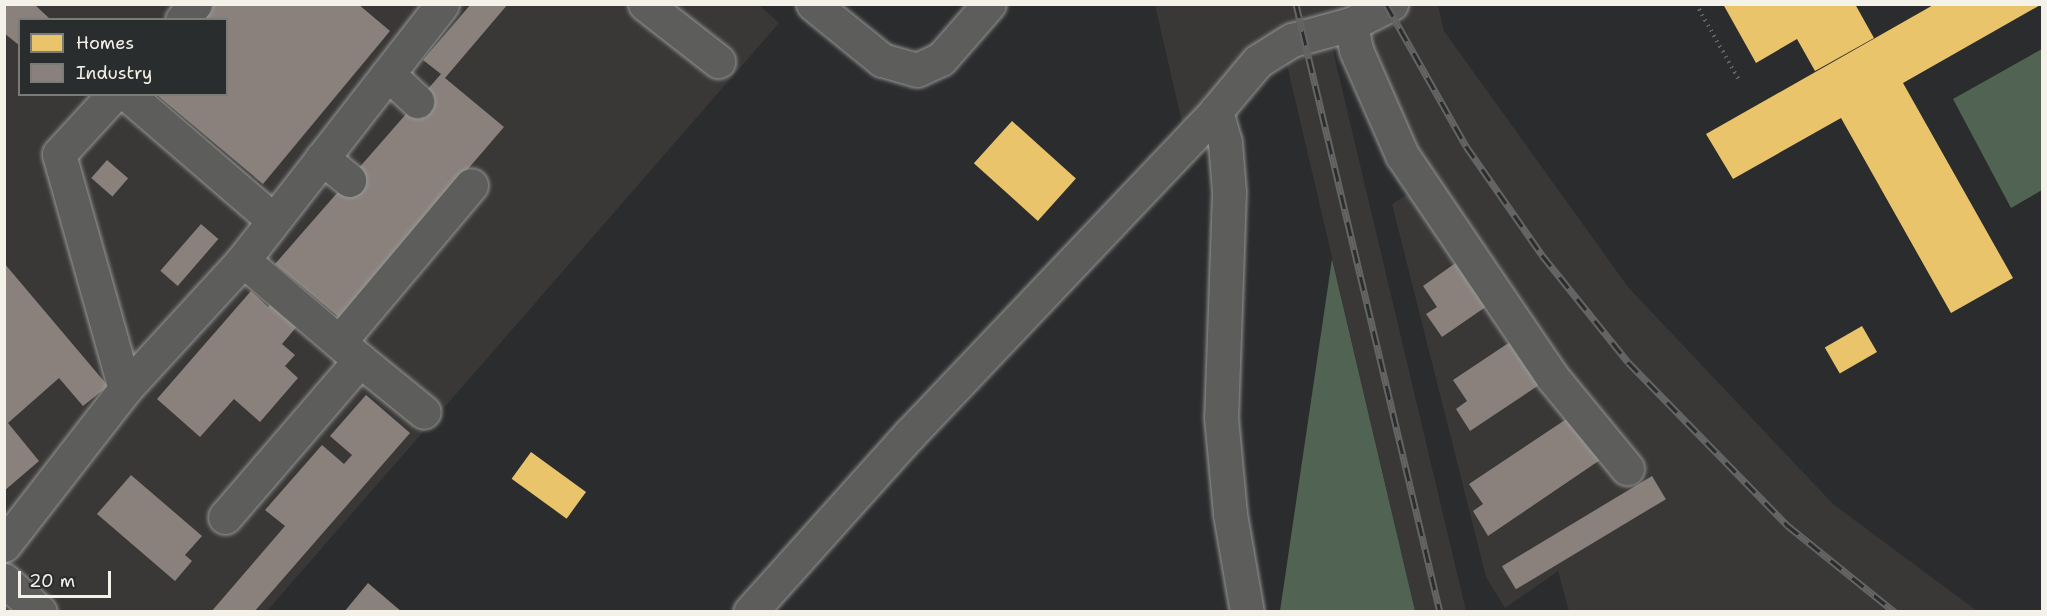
<!DOCTYPE html>
<html>
<head>
<meta charset="utf-8">
<style>
	body { margin:0 }
	#map { position:relative; width:2047px; height:616px; overflow:hidden; background:#2b2c2d; font-family:"Shantell Sans",sans-serif }
	div>[style] { position:absolute }
	[style*='--x'] { left:calc(var(--x)*1px); top:calc(var(--y)*1px); width:calc(var(--w)*1px); rotate:calc(var(--a)*1deg) }
	.built>* { inset:0; background:#3a3837 }
	.green>* { inset:0; background:#516453 }
	.homes>* { inset:0; background:#e9c46a; transform-origin:0 0 }
	.industry>* { inset:0; background:#8a817c; transform-origin:0 0 }
	.path>* { height:4px; margin-top:-2px; transform-origin:0; background:repeating-linear-gradient(90deg,#646464 0 1.5px,transparent 0 6px) }
	.roads { filter:drop-shadow(0 0 2px #979796) drop-shadow(0 0 2px #979796) }
	.minor>* { height:33px; margin:-16.5px; padding:0 16.5px; transform-origin:16.5px; border-radius:16.5px; background:#5d5d5c }
	.rail>* { height:7px; margin-top:-3.5px; transform-origin:0; background:repeating-linear-gradient(90deg,#2a2d2e 0 14px,#646464 0 28px); box-sizing:border-box; border-block:2px solid #646464 }
	span { translate:-50% -50%; white-space:nowrap; text-align:center; line-height:1.15; -webkit-text-stroke:6px #2a2d2e; paint-order:stroke }
	.frame { position:absolute; inset:0; border:6px solid #f4f1e8; pointer-events:none }
	.legend { position:absolute; left:18px; top:18px; width:210px; height:78px; box-sizing:border-box; background:#2a2d2e; border:2px solid #7b7b78; margin:0; padding:8px 10px; list-style:none; font-size:18px; color:#f4f1e8 }
	.legend li { display:flex; align-items:center; gap:12px; height:30px }
	.legend b { width:30px; border:2px solid #7b7b78 }
	.scale { position:absolute; left:18px; top:571px; width:93px; height:27px; box-sizing:border-box; border:3px solid #f4f1e8; border-top:0; padding-left:8px; font-size:18px; line-height:21px; white-space:nowrap; color:#f4f1e8; -webkit-text-stroke:4px #2a2d2e; paint-order:stroke }
</style>
</head>
<body>
<div id="map">
	<div class="built">
		<div style="clip-path:polygon(evenodd,758px 4px,779px 23px,267px 611px,5px 612px,4px 5px,758px 4px,20px 20px,226px 20px,226px 94px,20px 94px,20px 20px)"></div>
		<div style="clip-path:polygon(1155px 5px,1438px 5px,1444px 31px,1628px 287px,1833px 504px,1977px 611px,1569px 611px,1558px 571px,1505px 608px,1486px 577px,1392px 204px,1422px 185px,1361px 41px,1329px 34px,1466px 611px,1415px 611px,1283px 48px,1182px 122px)"></div>
	</div>
	<div class="green">
		<div style="clip-path:polygon(2042px 49px,2042px 190px,2011px 208px,1953px 99px)"></div>
		<div style="clip-path:polygon(1332px 259px,1415px 611px,1280px 611px)"></div>
	</div>
	<div class="homes">
		<div style="clip-path:polygon(1723px 4px,1855px 4px,1874px 38px,1815px 71px,1797px 39px,1756px 63px)"></div>
		<div style="clip-path:polygon(1935px 4px,2042px 4px,1903px 83px,2013px 278px,1951px 313px,1841px 118px,1733px 179px,1706px 134px)"></div>
		<div style="left:1012px;top:121px;width:86px;height:57px;rotate:42deg"></div>
		<div style="left:1862px;top:326px;width:30px;height:43px;rotate:60deg"></div>
		<div style="left:531px;top:452px;width:68px;height:33px;rotate:36deg"></div>
	</div>
	<div class="industry">
		<div style="clip-path:polygon(4px 4px,34px 4px,51px 20px,20px 20px,20px 46px,4px 33px)"></div>
		<div style="clip-path:polygon(214px 4px,358px 4px,390px 31px,263px 184px,156px 94px,226px 94px,226px 20px,202px 20px)"></div>
		<div style="clip-path:polygon(471px 4px,508px 4px,445px 78px,504px 127px,340px 318px,275px 264px,441px 74px,423px 60px)"></div>
		<div style="left:107px;top:160px;width:28px;height:24px;rotate:41deg"></div>
		<div style="left:201px;top:224px;width:23px;height:62px;rotate:41deg"></div>
		<div style="clip-path:polygon(1457px 262px,1487px 306px,1442px 337px,1426px 314px,1437px 307px,1423px 286px)"></div>
		<div style="clip-path:polygon(4px 263px,108px 386px,83px 406px,59px 378px,8px 423px,39px 461px,4px 491px)"></div>
		<div style="clip-path:polygon(251px 291px,268px 307px,273px 301px,299px 324px,282px 344px,295px 355px,285px 366px,298px 378px,260px 422px,234px 399px,200px 437px,157px 399px)"></div>
		<div style="clip-path:polygon(1510px 342px,1539px 385px,1470px 431px,1456px 409px,1467px 401px,1453px 380px)"></div>
		<div style="clip-path:polygon(366px 395px,410px 433px,254px 612px,211px 612px,285px 526px,265px 510px,322px 445px,344px 464px,352px 455px,330px 436px)"></div>
		<div style="clip-path:polygon(1571px 416px,1600px 460px,1488px 536px,1473px 511px,1483px 504px,1469px 484px)"></div>
		<div style="clip-path:polygon(131px 475px,202px 536px,185px 555px,192px 561px,175px 581px,97px 514px)"></div>
		<div style="left:1652px;top:476px;width:27px;height:175px;rotate:59deg"></div>
		<div style="clip-path:polygon(368px 583px,402px 612px,344px 612px)"></div>
	</div>
	<div class="path">
		<div style="--x:1696;--y:4;--w:87;--a:60.5"></div>
	</div>
	<div class="roads">
		<div class="minor">
			<div style="--x:645;--y:4;--w:93;--a:38"></div>
			<div style="--x:813;--y:4;--w:89;--a:39.1"></div>
			<div style="--x:882;--y:60;--w:36;--a:16"></div>
			<div style="--x:917;--y:70;--w:26;--a:-25"></div>
			<div style="--x:941;--y:59;--w:73;--a:-48.9"></div>
			<div style="--x:182;--y:20;--w:21;--a:-51"></div>
			<div style="--x:1351;--y:24;--w:26;--a:79"></div>
			<div style="--x:1356;--y:50;--w:115;--a:66.3"></div>
			<div style="--x:1402;--y:155;--w:269;--a:55.9"></div>
			<div style="--x:1553;--y:378;--w:117;--a:50.6"></div>
			<div style="--x:388;--y:74;--w:40;--a:43"></div>
			<div style="--x:127;--y:94;--w:193;--a:40.8"></div>
			<div style="--x:1216;--y:111;--w:32;--a:74"></div>
			<div style="--x:1225;--y:142;--w:50;--a:85.4"></div>
			<div style="--x:1229;--y:192;--w:225;--a:92"></div>
			<div style="--x:1221;--y:417;--w:97;--a:84.7"></div>
			<div style="--x:1230;--y:514;--w:99;--a:80.2"></div>
			<div style="--x:322;--y:158;--w:35;--a:39"></div>
			<div style="--x:339;--y:342;--w:205;--a:-49.9"></div>
			<div style="--x:360;--y:360;--w:82;--a:39.1"></div>
			<div style="--x:125;--y:389;--w:175;--a:-47.5"></div>
			<div style="--x:243;--y:260;--w:324;--a:-52.1"></div>
			<div style="--x:225;--y:517;--w:207;--a:-49.3"></div>
			<div style="--x:360;--y:360;--w:154;--a:-139.5"></div>
			<div style="--x:4;--y:545;--w:197;--a:-52.2"></div>
			<div style="--x:125;--y:389;--w:244;--a:-105.7"></div>
			<div style="--x:59;--y:154;--w:81;--a:-47.5"></div>
			<div style="--x:4;--y:580;--w:48;--a:41.6"></div>
			<div style="--x:750;--y:612;--w:238;--a:-48.1"></div>
			<div style="--x:909;--y:435;--w:446;--a:-46.5"></div>
			<div style="--x:1216;--y:111;--w:65;--a:-50"></div>
			<div style="--x:1258;--y:61;--w:40;--a:-32"></div>
			<div style="--x:1292;--y:40;--w:61;--a:-15.2"></div>
			<div style="--x:1351;--y:24;--w:45;--a:-26.6"></div>
		</div>
	</div>
	<div class="rail">
		<div style="--x:1296;--y:4;--w:625;--a:76.68"></div>
		<div style="--x:1386;--y:4;--w:163;--a:60.6"></div>
		<div style="--x:1466;--y:146;--w:133;--a:55.1"></div>
		<div style="--x:1542;--y:255;--w:137;--a:51.2"></div>
		<div style="--x:1628;--y:362;--w:228;--a:45.7"></div>
		<div style="--x:1787;--y:525;--w:139;--a:38.9"></div>
	</div>
	<div class="frame"></div>
	<ul class="legend">
	<li><b style="height:16px;background:#e9c46a"></b>Homes</li>
	<li><b style="height:16px;background:#8a817c"></b>Industry</li>
	</ul>
	<div class="scale">20 m</div>
</div>
</body>
</html>
